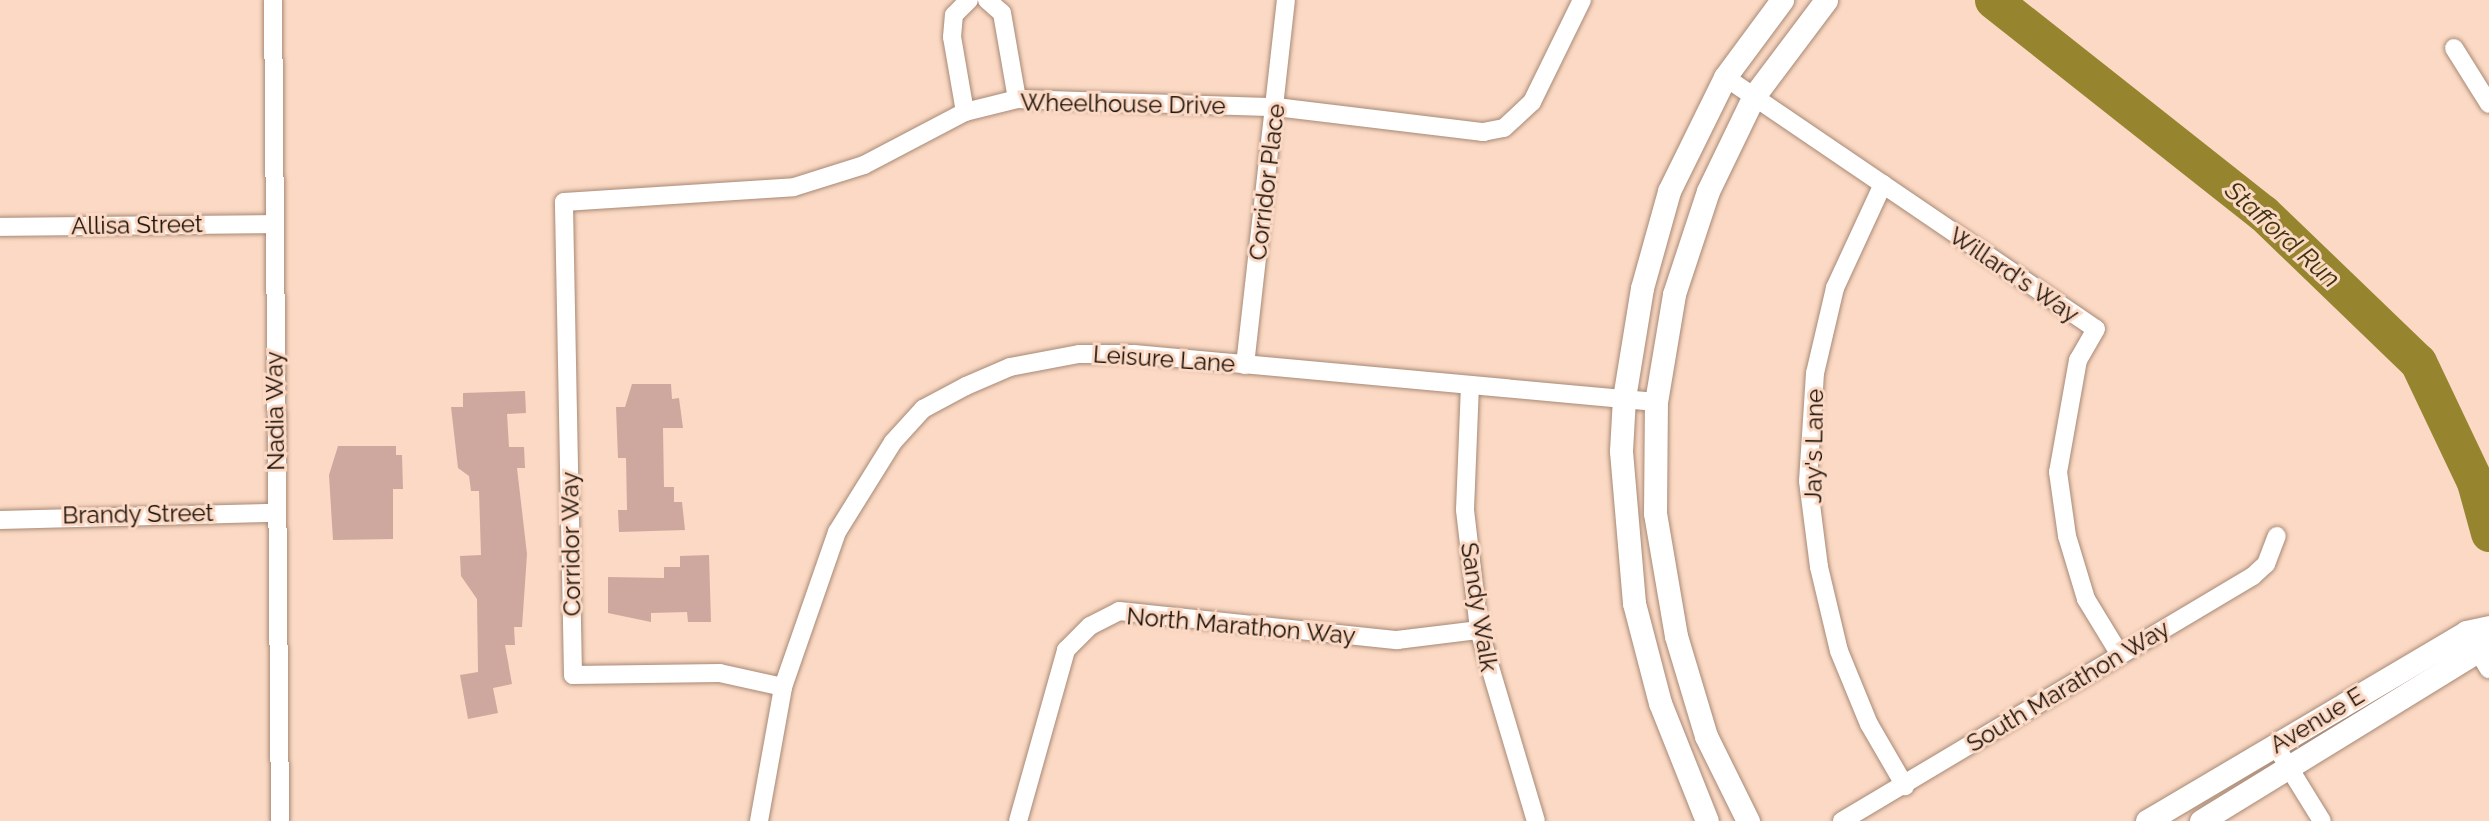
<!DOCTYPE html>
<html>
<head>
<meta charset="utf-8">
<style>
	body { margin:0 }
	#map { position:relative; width:2489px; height:821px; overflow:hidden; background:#fbd9c4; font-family:Raleway,sans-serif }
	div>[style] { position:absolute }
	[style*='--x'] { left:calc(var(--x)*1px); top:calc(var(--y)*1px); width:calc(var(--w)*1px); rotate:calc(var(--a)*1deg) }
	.river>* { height:37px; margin:-18.5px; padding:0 18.5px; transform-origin:18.5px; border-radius:18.5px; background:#96852e }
	.building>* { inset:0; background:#cea89e }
	.roads { filter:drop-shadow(0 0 2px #a78975) drop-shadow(0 0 2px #a78975) }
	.minor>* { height:18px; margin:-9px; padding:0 9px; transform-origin:9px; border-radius:9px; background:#fff }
	.tertiary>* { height:23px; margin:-11.5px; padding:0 11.5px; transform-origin:11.5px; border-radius:11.5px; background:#fff }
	span { translate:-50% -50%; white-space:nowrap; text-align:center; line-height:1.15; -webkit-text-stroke:6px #fbd9c4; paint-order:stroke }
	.street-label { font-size:24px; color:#1a0f07 }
	.water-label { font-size:26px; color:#3b330e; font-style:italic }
</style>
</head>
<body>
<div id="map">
	<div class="river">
		<div style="--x:1993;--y:0;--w:344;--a:38.3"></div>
		<div style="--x:2263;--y:213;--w:215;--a:43.9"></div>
		<div style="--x:2418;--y:362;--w:133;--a:64.6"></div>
		<div style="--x:2475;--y:482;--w:53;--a:74.6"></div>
	</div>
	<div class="building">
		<div style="clip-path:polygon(632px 384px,671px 384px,672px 399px,679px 398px,683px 428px,663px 428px,664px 487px,674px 487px,674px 502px,682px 502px,685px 530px,619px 532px,618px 510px,627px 510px,626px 458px,618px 458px,616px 407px,625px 407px)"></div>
		<div style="clip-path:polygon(525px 391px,526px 413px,507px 414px,509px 447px,524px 447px,525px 468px,517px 468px,527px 554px,522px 627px,514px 627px,515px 645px,505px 645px,512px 684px,493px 688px,498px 713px,468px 719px,460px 675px,478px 672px,477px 599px,461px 576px,460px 556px,481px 555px,479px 491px,471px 491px,469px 476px,458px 468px,451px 407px,463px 407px,463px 393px)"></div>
		<div style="clip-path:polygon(338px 446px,396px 446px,396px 455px,402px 455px,403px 489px,393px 489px,393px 539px,333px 540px,329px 475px)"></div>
		<div style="clip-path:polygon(709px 555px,711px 622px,688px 622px,687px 612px,651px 613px,651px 622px,608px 613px,608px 577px,664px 578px,664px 567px,680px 567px,680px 556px)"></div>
	</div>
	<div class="roads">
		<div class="minor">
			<div style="--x:273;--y:0;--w:821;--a:89.51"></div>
			<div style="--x:987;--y:0;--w:20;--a:41"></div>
			<div style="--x:1002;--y:13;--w:87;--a:80.1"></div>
			<div style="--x:2454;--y:48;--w:66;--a:58"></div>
			<div style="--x:1725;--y:77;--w:448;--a:34.2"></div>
			<div style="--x:2096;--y:329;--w:36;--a:120"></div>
			<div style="--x:2078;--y:360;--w:114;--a:100.1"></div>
			<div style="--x:2058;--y:472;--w:65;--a:82"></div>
			<div style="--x:2067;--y:536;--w:66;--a:73.2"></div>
			<div style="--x:2086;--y:599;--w:63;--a:58.6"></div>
			<div style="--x:965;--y:112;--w:76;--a:-99.8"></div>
			<div style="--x:952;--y:37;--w:22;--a:-85"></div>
			<div style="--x:954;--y:15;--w:21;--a:-45"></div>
			<div style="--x:1883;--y:184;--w:115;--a:114.8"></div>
			<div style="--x:1835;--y:288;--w:87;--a:103.2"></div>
			<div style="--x:1815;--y:373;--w:108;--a:93.7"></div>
			<div style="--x:1808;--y:481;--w:87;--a:82.7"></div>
			<div style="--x:1819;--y:567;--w:86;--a:76.6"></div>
			<div style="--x:1839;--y:651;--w:79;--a:67.7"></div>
			<div style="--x:1869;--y:724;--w:72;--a:59.9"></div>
			<div style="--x:0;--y:227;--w:273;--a:-0.6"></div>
			<div style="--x:1245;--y:365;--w:367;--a:-83.6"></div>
			<div style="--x:1470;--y:385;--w:125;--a:92.3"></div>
			<div style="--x:1465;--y:510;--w:121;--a:83.3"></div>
			<div style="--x:1479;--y:630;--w:199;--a:73.4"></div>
			<div style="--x:0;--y:520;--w:276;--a:-1.5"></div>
			<div style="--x:2472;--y:641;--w:33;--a:59"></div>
			<div style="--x:783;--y:687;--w:65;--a:-167.5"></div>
			<div style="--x:720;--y:673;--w:147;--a:179.2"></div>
			<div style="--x:573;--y:675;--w:473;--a:-91.1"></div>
			<div style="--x:564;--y:202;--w:230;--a:-3.7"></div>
			<div style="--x:794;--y:187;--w:73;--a:-17.4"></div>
			<div style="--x:864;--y:165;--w:114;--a:-27.7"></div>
			<div style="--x:965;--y:112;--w:54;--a:-14"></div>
			<div style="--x:1017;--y:99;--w:259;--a:1.8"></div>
			<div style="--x:1276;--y:107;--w:209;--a:6.9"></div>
			<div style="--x:1483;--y:132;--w:21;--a:-11"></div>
			<div style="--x:1504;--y:128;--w:38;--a:-43"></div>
			<div style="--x:1532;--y:102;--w:114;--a:-63.9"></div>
			<div style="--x:2275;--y:745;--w:89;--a:58.3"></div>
			<div style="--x:759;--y:821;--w:136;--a:-79.8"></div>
			<div style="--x:783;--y:687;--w:164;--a:-70.8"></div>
			<div style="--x:837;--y:532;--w:106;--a:-58.1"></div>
			<div style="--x:893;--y:442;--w:45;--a:-47.7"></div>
			<div style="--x:923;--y:409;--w:49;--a:-28.1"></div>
			<div style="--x:966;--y:386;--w:48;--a:-23.4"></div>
			<div style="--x:1010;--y:367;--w:70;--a:-10.7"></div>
			<div style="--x:1079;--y:354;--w:55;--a:0"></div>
			<div style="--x:1134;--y:354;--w:524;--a:5.25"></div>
			<div style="--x:1018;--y:821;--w:178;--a:-74.3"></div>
			<div style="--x:1066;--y:650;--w:34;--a:-45"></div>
			<div style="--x:1090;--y:626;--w:33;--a:-27"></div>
			<div style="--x:1119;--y:611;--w:280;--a:6"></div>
			<div style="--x:1397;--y:640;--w:83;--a:-7"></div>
			<div style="--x:1842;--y:821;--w:478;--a:-30.8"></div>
			<div style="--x:2253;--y:576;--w:18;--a:-43"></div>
			<div style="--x:2266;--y:564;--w:30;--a:-69"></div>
		</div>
		<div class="tertiary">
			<div style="--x:1707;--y:821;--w:127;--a:-111.7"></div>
			<div style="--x:1660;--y:703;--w:103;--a:-104.6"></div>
			<div style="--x:1634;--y:603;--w:153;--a:-94.9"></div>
			<div style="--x:1621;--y:451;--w:53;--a:-86.8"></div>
			<div style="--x:1624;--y:398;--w:111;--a:-80.7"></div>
			<div style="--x:1642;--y:288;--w:101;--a:-74.4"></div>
			<div style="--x:1669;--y:191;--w:127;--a:-63.8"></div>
			<div style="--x:1725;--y:77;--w:96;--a:-53.5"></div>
			<div style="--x:1748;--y:821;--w:95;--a:-116.3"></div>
			<div style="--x:1706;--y:736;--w:104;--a:-106.7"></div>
			<div style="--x:1676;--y:636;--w:125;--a:-99.7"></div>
			<div style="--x:1655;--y:513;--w:111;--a:-89.5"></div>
			<div style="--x:1656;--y:402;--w:109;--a:-80.5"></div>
			<div style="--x:1674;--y:294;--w:108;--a:-71.7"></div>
			<div style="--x:1708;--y:191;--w:106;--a:-64.2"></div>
			<div style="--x:1754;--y:96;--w:120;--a:-53.1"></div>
			<div style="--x:2147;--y:821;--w:371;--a:-30.6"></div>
			<div style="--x:2466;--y:632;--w:24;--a:-12"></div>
			<div style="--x:2201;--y:821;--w:338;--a:-31.6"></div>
		</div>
	</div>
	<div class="street-label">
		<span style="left:1123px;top:104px;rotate:1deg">Wheelhouse Drive</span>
		<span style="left:1267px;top:182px;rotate:-83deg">Corridor Place</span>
		<span style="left:137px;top:225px;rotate:-1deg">Allisa Street</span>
		<span style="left:2014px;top:275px;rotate:34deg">Willard's Way</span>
		<span style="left:1164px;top:359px;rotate:4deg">Leisure Lane</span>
		<span style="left:275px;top:411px;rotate:-91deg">Nadia Way</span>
		<span style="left:1814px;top:446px;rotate:-89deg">Jay's Lane</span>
		<span style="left:138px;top:514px;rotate:-1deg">Brandy Street</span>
		<span style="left:571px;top:544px;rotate:-91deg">Corridor Way</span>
		<span style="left:1479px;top:607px;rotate:81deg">Sandy Walk</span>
		<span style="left:1241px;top:626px;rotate:5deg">North Marathon Way</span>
		<span style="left:2068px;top:686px;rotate:-31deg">South Marathon Way</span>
		<span style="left:2317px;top:720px;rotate:-31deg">Avenue E</span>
	</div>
	<div class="water-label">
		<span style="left:2282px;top:235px;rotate:42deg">Stafford Run</span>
	</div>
</div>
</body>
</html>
